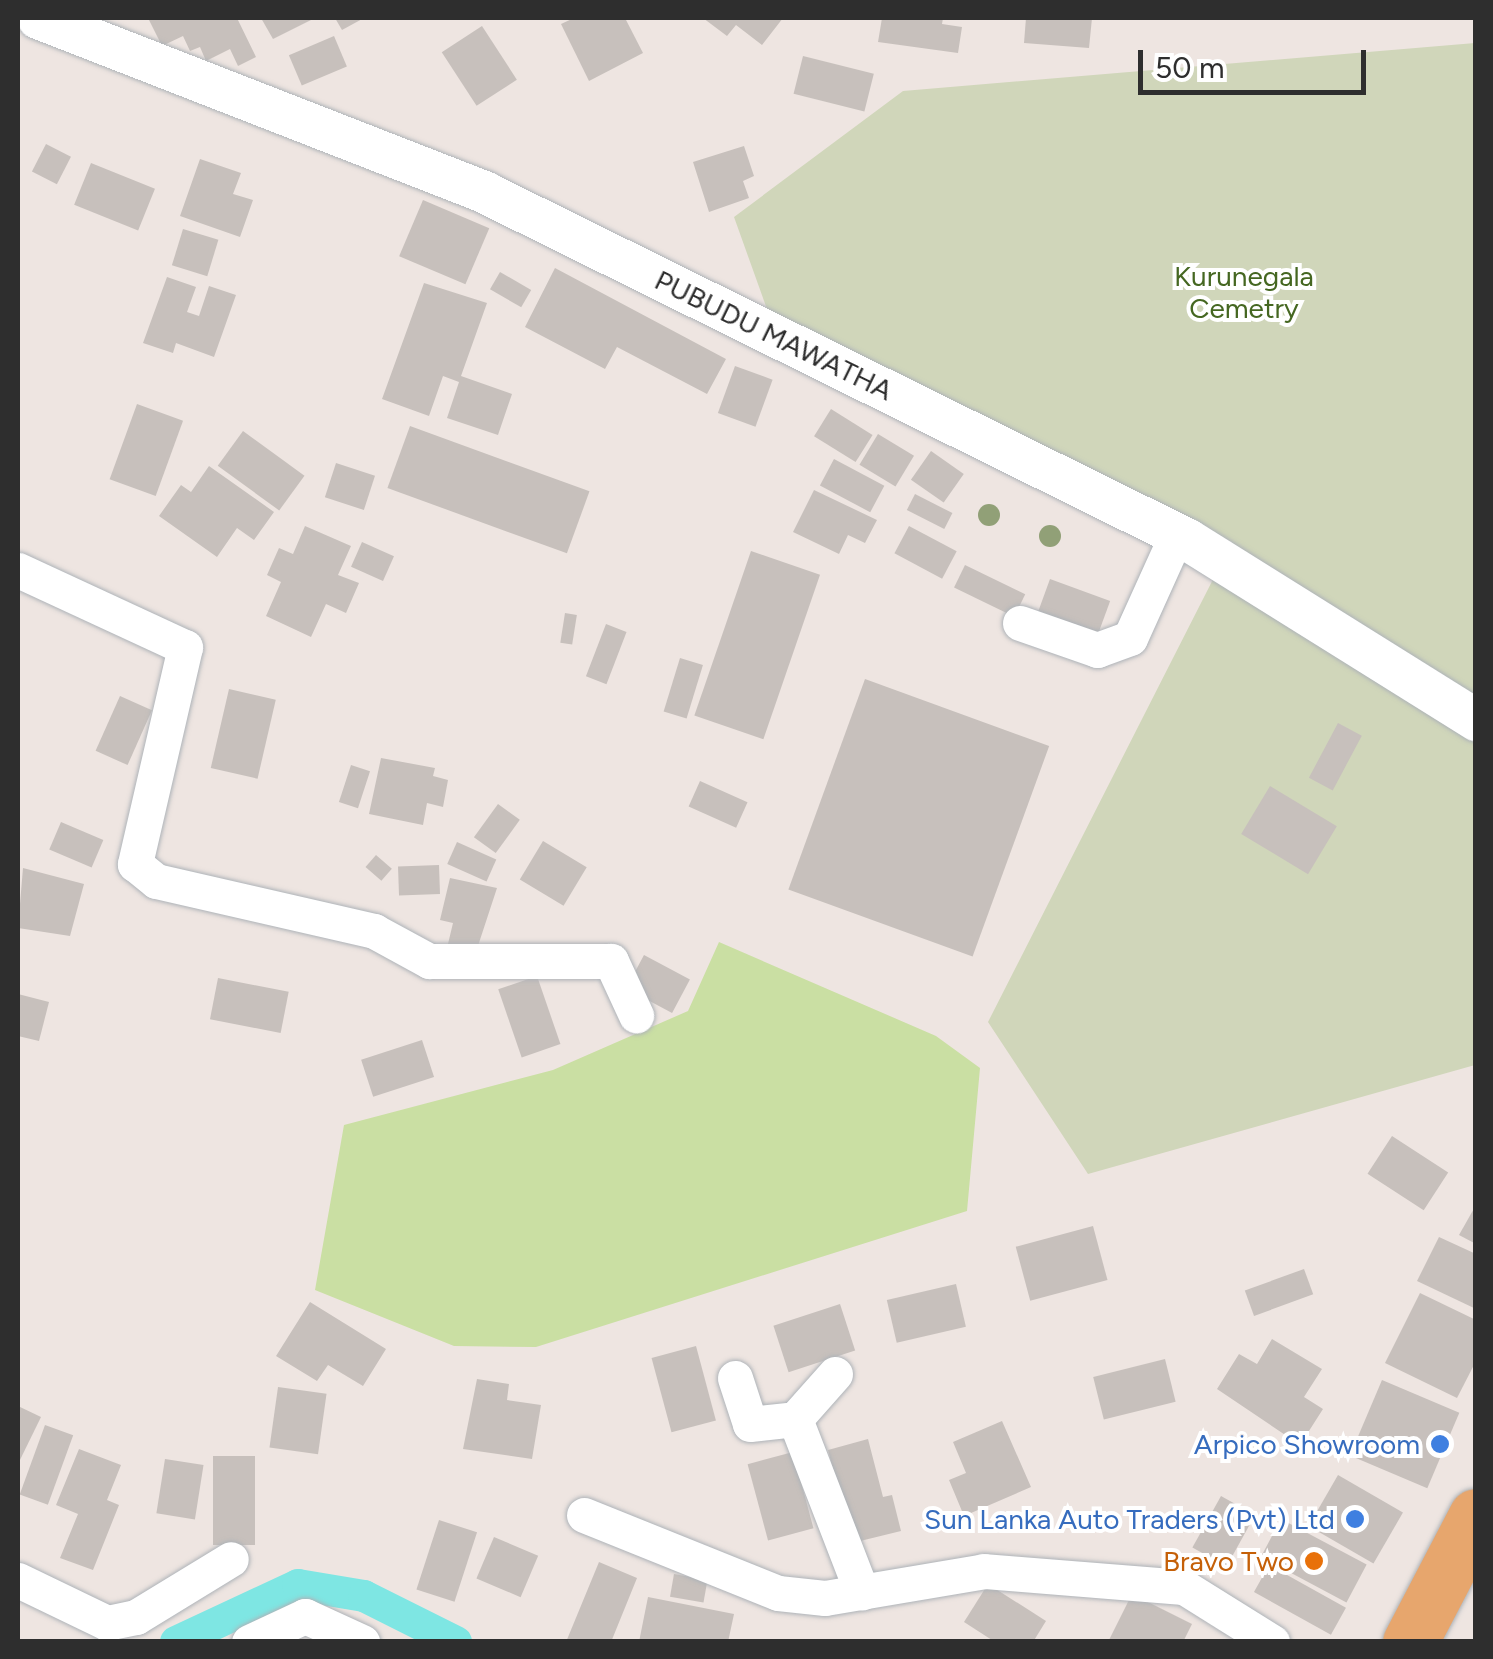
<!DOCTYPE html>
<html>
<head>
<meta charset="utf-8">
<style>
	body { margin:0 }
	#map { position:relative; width:1493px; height:1659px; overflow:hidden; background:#eee5e1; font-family:Figtree,sans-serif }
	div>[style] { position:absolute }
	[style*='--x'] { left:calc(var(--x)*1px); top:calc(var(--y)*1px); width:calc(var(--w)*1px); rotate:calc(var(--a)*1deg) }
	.green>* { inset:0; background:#cadfa3 }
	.cemetery>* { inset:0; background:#d0d6ba }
	.canal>* { height:32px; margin:-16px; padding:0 16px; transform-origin:16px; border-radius:16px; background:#7ee6e3 }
	.building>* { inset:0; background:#c7c0bc; transform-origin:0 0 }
	.roads { filter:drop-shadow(0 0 2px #aeb3b8) drop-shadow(0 0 2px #aeb3b8) }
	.minor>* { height:35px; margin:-17.5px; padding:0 17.5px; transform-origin:17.5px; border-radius:17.5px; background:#fff }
	.tertiary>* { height:42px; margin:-21px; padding:0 21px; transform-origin:21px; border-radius:21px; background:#fff }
	.primary>* { height:55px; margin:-27.5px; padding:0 27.5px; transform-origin:27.5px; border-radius:27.5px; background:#e7a66d }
	.trees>* { width:22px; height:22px; margin:-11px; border-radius:50%; background:#91a077 }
	.dots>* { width:28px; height:28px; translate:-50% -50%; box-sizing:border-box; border:5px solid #fff; border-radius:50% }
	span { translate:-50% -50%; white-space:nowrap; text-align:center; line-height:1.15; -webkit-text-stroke:8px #fff; paint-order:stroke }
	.park-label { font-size:28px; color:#456721 }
	.street-label { font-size:28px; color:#2e2e2e }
	.shop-label { font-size:28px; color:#366cbe }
	.right { translate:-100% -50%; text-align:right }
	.food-label { font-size:28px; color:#c56008 }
	.frame { position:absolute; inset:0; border:20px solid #2e2e2e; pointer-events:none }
	.scale { position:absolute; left:1138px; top:50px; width:228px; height:45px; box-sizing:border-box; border:5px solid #2e2e2e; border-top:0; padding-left:12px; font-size:30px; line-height:35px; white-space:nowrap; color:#2e2e2e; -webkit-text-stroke:8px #fff; paint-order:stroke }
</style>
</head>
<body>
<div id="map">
	<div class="green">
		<div style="clip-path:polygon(719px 942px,936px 1036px,980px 1068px,967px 1211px,536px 1347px,454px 1346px,315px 1290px,344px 1125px,553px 1070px,688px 1011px)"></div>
	</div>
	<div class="cemetery">
		<div style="clip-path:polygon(1475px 43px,1475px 1065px,1088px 1174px,988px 1022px,1232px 542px,768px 312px,734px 217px,903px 91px)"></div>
	</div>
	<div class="canal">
		<div style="--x:176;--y:1642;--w:135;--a:-25"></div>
		<div style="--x:298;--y:1585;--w:67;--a:9.5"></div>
		<div style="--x:364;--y:1596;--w:103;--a:26.6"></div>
	</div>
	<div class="building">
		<div style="clip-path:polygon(148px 18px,237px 18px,256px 57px,238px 66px,230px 49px,206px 61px,200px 47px,190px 51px,183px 36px,162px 46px)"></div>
		<div style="clip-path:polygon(261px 18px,315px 18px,273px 39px)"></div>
		<div style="clip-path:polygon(335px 18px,364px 18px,342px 30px)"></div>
		<div style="clip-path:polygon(574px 18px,625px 18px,643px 53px,589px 81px,561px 24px)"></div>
		<div style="clip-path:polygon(703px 18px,783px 18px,762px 45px,736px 25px,727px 36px)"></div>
		<div style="clip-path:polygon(882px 18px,943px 18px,942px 24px,962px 27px,958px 53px,878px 42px)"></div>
		<div style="clip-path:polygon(1026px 18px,1092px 18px,1089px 48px,1024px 43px)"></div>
		<div style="left:482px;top:26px;width:64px;height:48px;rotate:57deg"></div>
		<div style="left:334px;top:36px;width:33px;height:49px;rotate:67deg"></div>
		<div style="left:803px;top:56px;width:73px;height:39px;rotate:14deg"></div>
		<div style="left:46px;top:144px;width:28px;height:31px;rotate:27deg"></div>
		<div style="clip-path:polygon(744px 146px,754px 176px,743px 181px,749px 198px,709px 212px,693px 162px)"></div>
		<div style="clip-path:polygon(200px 159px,241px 173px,233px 194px,253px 200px,240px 237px,180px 216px)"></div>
		<div style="left:91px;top:163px;width:69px;height:45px;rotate:22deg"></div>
		<div style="left:423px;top:200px;width:72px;height:61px;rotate:23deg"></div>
		<div style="left:183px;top:229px;width:37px;height:38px;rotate:17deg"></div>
		<div style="clip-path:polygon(555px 268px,726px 359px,707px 394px,617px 347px,605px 369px,525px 327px)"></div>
		<div style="left:500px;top:272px;width:36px;height:20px;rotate:30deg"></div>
		<div style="clip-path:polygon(167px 277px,196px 287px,187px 312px,199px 316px,209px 286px,236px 295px,214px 357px,176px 343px,173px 353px,143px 343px)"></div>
		<div style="clip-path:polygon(424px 283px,487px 303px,461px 376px,512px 394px,498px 435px,447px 418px,459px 382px,443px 376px,429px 416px,382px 399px)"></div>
		<div style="left:735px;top:366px;width:40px;height:50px;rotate:20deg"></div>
		<div style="left:137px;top:404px;width:49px;height:80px;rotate:20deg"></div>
		<div style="left:831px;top:409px;width:49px;height:32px;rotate:32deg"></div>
		<div style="left:410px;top:426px;width:191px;height:66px;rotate:20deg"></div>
		<div style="left:243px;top:431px;width:76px;height:43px;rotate:36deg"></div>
		<div style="left:878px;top:434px;width:42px;height:36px;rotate:31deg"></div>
		<div style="left:931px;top:451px;width:40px;height:35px;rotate:35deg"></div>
		<div style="left:834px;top:459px;width:57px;height:30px;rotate:28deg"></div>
		<div style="left:336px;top:463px;width:41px;height:36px;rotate:18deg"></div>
		<div style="clip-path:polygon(209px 466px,274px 512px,254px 540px,237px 528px,217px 557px,159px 516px,181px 485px,191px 492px)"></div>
		<div style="clip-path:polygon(814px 490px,877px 520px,865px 543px,848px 535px,839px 554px,793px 532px)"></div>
		<div style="left:915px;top:494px;width:42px;height:18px;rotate:27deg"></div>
		<div style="clip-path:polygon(305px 526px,351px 546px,338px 575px,359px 583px,346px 613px,326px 604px,311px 637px,266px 616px,281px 582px,267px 575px,279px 548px,293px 554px)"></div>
		<div style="left:909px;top:526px;width:54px;height:31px;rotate:28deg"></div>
		<div style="left:362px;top:542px;width:35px;height:27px;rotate:24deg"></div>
		<div style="left:751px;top:551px;width:73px;height:174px;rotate:19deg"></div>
		<div style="left:965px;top:565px;width:67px;height:25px;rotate:26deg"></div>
		<div style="left:1050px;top:579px;width:64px;height:43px;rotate:20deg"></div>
		<div style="left:565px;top:613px;width:12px;height:30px;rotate:9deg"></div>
		<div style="left:606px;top:624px;width:22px;height:56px;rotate:21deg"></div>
		<div style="left:680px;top:658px;width:24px;height:56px;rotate:17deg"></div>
		<div style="left:865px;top:679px;width:196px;height:224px;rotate:20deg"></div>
		<div style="left:229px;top:689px;width:48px;height:81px;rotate:13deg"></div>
		<div style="left:120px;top:696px;width:35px;height:60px;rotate:24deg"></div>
		<div style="left:1338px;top:723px;width:27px;height:62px;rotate:28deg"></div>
		<div style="clip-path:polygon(381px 758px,435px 768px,433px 776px,448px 780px,443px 807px,427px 803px,423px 825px,369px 814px)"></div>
		<div style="left:351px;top:765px;width:20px;height:39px;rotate:18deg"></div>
		<div style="left:700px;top:781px;width:52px;height:28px;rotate:24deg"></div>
		<div style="left:1270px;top:786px;width:78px;height:56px;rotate:31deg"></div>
		<div style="left:498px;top:804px;width:27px;height:41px;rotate:36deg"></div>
		<div style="left:61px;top:822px;width:46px;height:30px;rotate:23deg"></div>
		<div style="left:543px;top:841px;width:51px;height:45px;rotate:31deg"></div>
		<div style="left:457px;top:842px;width:43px;height:24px;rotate:24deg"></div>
		<div style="left:376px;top:855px;width:21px;height:16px;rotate:41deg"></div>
		<div style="left:439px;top:865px;width:29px;height:41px;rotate:88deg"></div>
		<div style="clip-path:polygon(23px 868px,84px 884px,70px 936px,18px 928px)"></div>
		<div style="clip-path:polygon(450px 878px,497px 888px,475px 955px,447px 948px,453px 923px,440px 920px)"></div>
		<div style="left:644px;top:955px;width:52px;height:38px;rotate:28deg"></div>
		<div style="left:537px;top:976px;width:72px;height:41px;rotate:71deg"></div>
		<div style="left:218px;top:978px;width:72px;height:42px;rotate:11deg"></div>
		<div style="clip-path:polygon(18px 994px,49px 1002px,39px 1041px,18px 1036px)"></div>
		<div style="left:422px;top:1040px;width:39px;height:64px;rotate:72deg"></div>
		<div style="left:1392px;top:1136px;width:67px;height:45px;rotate:33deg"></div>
		<div style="clip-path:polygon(1476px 1205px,1476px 1244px,1459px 1235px)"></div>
		<div style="left:1093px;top:1226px;width:56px;height:80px;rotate:75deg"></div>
		<div style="clip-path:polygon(1439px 1237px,1476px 1254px,1476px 1309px,1417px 1281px)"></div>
		<div style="left:1304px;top:1269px;width:27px;height:63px;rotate:70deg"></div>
		<div style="left:956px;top:1284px;width:44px;height:71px;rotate:77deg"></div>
		<div style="clip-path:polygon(1420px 1293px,1476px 1320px,1476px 1361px,1457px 1398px,1385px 1363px)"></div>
		<div style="clip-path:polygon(310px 1302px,386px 1349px,363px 1386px,328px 1365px,317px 1381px,276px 1356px)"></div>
		<div style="left:840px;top:1304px;width:49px;height:70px;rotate:72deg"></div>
		<div style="clip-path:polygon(1272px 1339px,1322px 1369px,1304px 1397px,1323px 1409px,1300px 1445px,1217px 1389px,1239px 1354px,1257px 1364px)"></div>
		<div style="left:696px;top:1346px;width:77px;height:46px;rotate:75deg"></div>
		<div style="left:1165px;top:1359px;width:44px;height:74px;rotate:76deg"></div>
		<div style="clip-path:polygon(477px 1379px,509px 1384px,507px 1400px,541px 1405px,532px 1459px,463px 1449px)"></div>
		<div style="left:1382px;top:1380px;width:84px;height:82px;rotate:23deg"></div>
		<div style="left:278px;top:1387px;width:49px;height:61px;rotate:8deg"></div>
		<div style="clip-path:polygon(18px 1406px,41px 1417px,18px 1464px)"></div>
		<div style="clip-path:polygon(1002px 1421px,1031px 1487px,964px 1516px,949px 1480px,966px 1473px,953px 1442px)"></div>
		<div style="left:45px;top:1425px;width:30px;height:74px;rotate:20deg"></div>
		<div style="clip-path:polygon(868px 1439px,883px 1497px,892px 1495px,901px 1531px,852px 1543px,828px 1450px)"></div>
		<div style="clip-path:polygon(79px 1449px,121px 1465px,107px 1500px,119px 1505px,93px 1570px,60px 1558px,78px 1514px,56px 1505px)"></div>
		<div style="left:793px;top:1452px;width:79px;height:47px;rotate:75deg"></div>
		<div style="left:213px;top:1456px;width:42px;height:89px"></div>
		<div style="left:165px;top:1459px;width:39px;height:55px;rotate:9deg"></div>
		<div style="left:1338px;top:1475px;width:75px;height:59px;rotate:30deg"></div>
		<div style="left:1221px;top:1496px;width:39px;height:59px;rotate:29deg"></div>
		<div style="left:1281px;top:1519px;width:97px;height:43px;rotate:28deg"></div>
		<div style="left:439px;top:1520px;width:40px;height:73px;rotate:18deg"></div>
		<div style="left:494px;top:1537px;width:48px;height:45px;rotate:23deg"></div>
		<div style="clip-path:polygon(599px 1562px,637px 1578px,611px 1642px,566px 1642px)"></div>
		<div style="left:1269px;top:1565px;width:88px;height:31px;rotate:29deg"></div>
		<div style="left:674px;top:1574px;width:34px;height:23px;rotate:10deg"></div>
		<div style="clip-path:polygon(988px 1584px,1046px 1621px,1033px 1642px,995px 1642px,964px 1622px)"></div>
		<div style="clip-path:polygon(1132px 1594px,1192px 1624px,1183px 1642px,1108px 1642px)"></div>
		<div style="clip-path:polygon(648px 1597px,734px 1614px,728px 1642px,639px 1642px)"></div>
	</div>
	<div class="roads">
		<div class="minor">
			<div style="--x:18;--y:570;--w:184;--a:24.8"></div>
			<div style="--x:185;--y:647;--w:223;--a:103"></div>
			<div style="--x:135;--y:864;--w:27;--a:39"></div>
			<div style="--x:156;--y:881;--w:224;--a:12.9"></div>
			<div style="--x:374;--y:931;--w:63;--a:28.6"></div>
			<div style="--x:429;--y:961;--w:182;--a:0"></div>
			<div style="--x:611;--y:961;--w:60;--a:65.2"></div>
			<div style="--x:1020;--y:623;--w:82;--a:19.3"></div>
			<div style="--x:1097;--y:650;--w:35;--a:-20"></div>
			<div style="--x:1130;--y:638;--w:114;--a:-65.7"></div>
			<div style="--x:835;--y:1374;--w:60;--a:131.6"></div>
			<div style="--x:795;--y:1419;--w:186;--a:68.9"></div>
			<div style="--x:735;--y:1378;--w:48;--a:71.9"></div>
			<div style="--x:750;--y:1424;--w:45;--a:-6.3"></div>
			<div style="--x:584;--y:1515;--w:209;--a:21.9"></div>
			<div style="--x:778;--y:1593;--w:47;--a:6.1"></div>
			<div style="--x:825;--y:1598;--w:161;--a:-9.6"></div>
			<div style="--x:984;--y:1571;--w:201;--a:4.6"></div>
			<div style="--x:1184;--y:1587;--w:104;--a:32"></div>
			<div style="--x:18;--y:1580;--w:99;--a:25.8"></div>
			<div style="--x:107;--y:1623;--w:30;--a:-12"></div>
			<div style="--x:136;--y:1617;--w:111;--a:-31.4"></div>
			<div style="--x:249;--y:1642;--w:62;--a:-24.9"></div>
			<div style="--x:305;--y:1616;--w:63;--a:24.5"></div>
		</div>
		<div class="tertiary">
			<div style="--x:38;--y:18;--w:481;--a:21.3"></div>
			<div style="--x:486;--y:193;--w:783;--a:26.3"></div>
			<div style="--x:1188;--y:540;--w:340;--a:32"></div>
		</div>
		<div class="primary">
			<div style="--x:1410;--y:1642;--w:142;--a:-62.4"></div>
		</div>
	</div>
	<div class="trees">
		<div style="left:989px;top:515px"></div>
		<div style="left:1050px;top:536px"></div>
	</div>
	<div class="dots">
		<div style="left:1440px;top:1444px;background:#3f7fe0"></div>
		<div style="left:1355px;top:1519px;background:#3f7fe0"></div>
		<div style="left:1314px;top:1561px;background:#e8710a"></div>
	</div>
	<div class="park-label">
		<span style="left:1244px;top:292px">Kurunegala<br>Cemetry</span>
	</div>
	<div class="street-label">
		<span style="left:774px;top:335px;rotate:26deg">PUBUDU MAWATHA</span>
	</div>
	<div class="shop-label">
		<span class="right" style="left:1420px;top:1444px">Arpico Showroom</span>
		<span class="right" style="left:1335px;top:1519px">Sun Lanka Auto Traders (Pvt) Ltd</span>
	</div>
	<div class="food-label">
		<span class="right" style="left:1294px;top:1561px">Bravo Two</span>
	</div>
	<div class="frame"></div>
	<div class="scale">50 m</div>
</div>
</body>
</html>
